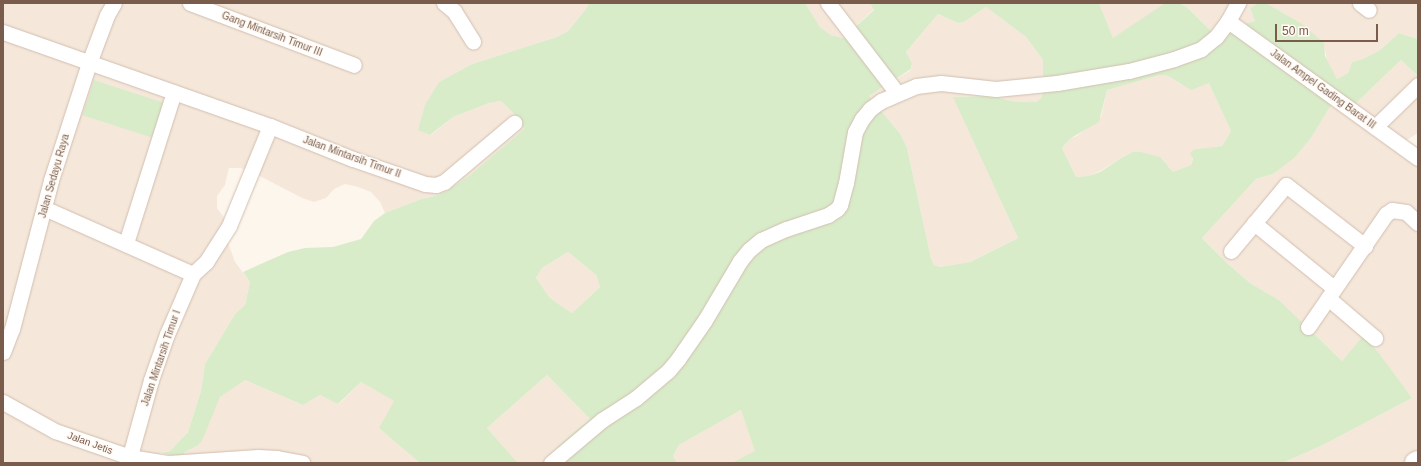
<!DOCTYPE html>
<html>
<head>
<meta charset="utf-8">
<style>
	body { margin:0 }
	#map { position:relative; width:1421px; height:466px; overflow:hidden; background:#fdf6ec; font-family:Helvetica,sans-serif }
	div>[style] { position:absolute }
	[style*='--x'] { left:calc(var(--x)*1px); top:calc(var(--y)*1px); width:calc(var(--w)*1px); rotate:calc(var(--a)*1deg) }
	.residential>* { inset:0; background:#f5e8da }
	.green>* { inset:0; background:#d8ecc9; transform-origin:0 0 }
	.roads { filter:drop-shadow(0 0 1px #d1beb0) drop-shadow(0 0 1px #d1beb0) }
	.street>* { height:15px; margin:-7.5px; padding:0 7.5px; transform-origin:7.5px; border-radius:7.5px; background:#fff }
	.secondary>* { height:22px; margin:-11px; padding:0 11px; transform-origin:11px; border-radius:11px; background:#fff }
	span { translate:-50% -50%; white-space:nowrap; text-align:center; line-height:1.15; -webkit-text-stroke:3px #fffaf3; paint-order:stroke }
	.street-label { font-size:10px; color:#7a5c4d }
	.frame { position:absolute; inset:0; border:4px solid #7a5c4d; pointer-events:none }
	.scale { position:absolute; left:1275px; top:24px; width:103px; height:18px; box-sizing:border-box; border:2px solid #7a5c4d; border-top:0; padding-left:5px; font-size:12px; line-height:14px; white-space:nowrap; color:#7a5c4d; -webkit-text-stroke:3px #fffaf3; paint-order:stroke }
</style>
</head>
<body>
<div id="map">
	<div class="residential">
		<div style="clip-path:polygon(3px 3px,589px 3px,586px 9px,568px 31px,557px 37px,472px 64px,439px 82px,431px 135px,453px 117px,489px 103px,501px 101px,518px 118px,524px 129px,470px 175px,447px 191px,435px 196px,421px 199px,385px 213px,380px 202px,371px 192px,358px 187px,345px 184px,334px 189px,326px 198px,314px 202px,302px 198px,254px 173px,241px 168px,229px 168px,225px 185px,217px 196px,217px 208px,224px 218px,226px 237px,235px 262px,250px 282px,245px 305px,235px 314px,205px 364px,201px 391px,188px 432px,170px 451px,161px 453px,148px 463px,3px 463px)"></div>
		<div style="clip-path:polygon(805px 3px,870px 3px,874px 9px,843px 38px,831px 35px,820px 27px)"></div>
		<div style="clip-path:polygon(1099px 3px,1165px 3px,1113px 39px)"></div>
		<div style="clip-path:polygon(1179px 3px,1258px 3px,1250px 8px,1255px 21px,1212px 32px,1188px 8px)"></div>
		<div style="clip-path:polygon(1266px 3px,1418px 3px,1418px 39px,1399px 33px,1380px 50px,1363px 59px,1352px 62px,1348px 73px,1337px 79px,1327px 62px,1325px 50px,1290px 17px)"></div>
		<div style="clip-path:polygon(986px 7px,1026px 37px,1043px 60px,1043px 92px,1041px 98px,1036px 102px,1017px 102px,991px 96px,954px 97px,1018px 238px,970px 262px,940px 267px,934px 265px,931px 260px,907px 148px,901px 135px,869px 96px,911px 70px,912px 63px,906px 52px,938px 14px,958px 23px,964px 22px)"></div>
		<div style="clip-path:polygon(1401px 60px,1418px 76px,1418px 133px,1402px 143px,1418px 155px,1418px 463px,1282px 463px,1323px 445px,1412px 398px,1363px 337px,1342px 361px,1279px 300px,1250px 283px,1228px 264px,1202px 238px,1256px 179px,1273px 174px,1311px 138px,1338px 94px,1354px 105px)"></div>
		<div style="clip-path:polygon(1160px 75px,1166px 75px,1182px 85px,1209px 82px,1231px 131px,1222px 146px,1195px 149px,1191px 165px,1173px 173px,1169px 167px,1141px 152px,1133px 152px,1121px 158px,1100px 171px,1088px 176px,1076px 177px,1062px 148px,1071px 138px,1077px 136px,1101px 117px,1107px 90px)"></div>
		<div style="clip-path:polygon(568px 252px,596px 275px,600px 287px,572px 313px,550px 298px,536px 278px,542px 268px)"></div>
		<div style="clip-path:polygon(547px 375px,590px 419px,561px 443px,549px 463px,518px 463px,487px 428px)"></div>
		<div style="clip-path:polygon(245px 380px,303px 405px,320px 395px,339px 404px,361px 382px,395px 401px,380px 428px,420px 463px,181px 463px,185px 452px,197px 446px,220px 397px,239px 383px)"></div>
		<div style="clip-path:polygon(741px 410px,756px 451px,731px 463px,677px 463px,673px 456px,679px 445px)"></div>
	</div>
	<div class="green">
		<div style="clip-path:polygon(evenodd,589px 3px,805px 3px,820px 27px,831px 35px,843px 38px,874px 10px,870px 3px,1099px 3px,1113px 38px,1165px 3px,1179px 3px,1188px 8px,1212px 32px,1255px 21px,1250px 8px,1258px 3px,1266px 3px,1302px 24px,1324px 43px,1325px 56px,1337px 79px,1348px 73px,1352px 62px,1363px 59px,1380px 50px,1399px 33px,1418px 39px,1418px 76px,1401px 60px,1354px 105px,1338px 94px,1311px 138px,1294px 158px,1273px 174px,1256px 179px,1202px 238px,1228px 264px,1250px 283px,1279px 300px,1342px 361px,1363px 336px,1378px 352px,1412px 398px,1323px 445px,1282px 463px,731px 463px,755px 451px,741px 410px,679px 445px,673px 456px,677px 463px,549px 463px,548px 458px,561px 443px,590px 419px,547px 375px,487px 428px,518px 463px,420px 463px,379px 428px,394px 401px,361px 382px,338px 404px,320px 395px,303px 405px,245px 380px,220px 397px,202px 441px,197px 446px,185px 452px,182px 458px,161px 453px,170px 451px,188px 432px,201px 391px,205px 364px,235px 314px,245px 305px,250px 282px,243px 272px,288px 252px,305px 248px,333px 247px,361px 239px,374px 221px,385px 213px,421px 199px,435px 196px,447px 191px,470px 175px,524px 129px,518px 118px,501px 101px,489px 103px,453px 117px,430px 135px,418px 130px,425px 105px,439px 82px,472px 64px,557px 37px,568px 31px,586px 9px,589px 3px,986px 7px,1026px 37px,1043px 60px,1043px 92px,1041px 98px,1036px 102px,1017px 102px,991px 96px,953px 97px,1018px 238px,970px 262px,940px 267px,934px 265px,931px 259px,907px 148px,901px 135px,869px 96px,911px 69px,912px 63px,906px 52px,938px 14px,958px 23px,964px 22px,986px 7px,589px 3px,1160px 75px,1166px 75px,1191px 90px,1209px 83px,1231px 131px,1222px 146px,1195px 149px,1190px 153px,1193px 159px,1191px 165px,1173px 172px,1160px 157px,1141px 152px,1133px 152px,1121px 158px,1100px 172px,1088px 176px,1076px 177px,1062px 148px,1071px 138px,1099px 122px,1107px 90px,1160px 75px,589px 3px,568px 252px,596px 275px,600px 287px,572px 313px,550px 298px,536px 278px,542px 268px,568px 252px)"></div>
		<div style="left:94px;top:80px;width:75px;height:37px;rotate:18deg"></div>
	</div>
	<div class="roads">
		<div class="street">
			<div style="--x:190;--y:3;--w:175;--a:20.7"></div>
			<div style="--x:444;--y:3;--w:13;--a:39"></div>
			<div style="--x:454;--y:11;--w:36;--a:58"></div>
			<div style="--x:828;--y:3;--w:113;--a:52.5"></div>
			<div style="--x:1360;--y:3;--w:11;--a:38"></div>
			<div style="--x:1228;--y:21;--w:234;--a:35.8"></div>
			<div style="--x:3;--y:32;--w:283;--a:19.4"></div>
			<div style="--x:270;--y:126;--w:89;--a:21.7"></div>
			<div style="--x:353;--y:159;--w:76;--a:19.1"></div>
			<div style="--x:425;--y:184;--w:11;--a:5"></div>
			<div style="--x:436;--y:185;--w:9;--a:-21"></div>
			<div style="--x:444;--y:182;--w:92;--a:-40.1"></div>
			<div style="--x:1375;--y:127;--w:60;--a:-44.3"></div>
			<div style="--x:44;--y:208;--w:163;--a:23.9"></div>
			<div style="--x:193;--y:274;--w:65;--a:113.4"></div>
			<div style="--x:167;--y:334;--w:49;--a:109.2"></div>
			<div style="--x:151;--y:380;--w:86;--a:105.5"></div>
			<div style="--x:1254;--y:223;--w:103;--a:39.1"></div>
			<div style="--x:126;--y:243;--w:158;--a:-72.4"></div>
			<div style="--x:1231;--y:251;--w:86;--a:-50.2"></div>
			<div style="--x:1286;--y:185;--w:100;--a:37.7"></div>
			<div style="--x:193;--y:274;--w:18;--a:-43"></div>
			<div style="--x:206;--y:262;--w:43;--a:-57.4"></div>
			<div style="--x:229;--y:226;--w:108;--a:-67.7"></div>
			<div style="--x:1328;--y:298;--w:62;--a:40.4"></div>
			<div style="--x:1308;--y:327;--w:137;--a:-55.4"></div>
			<div style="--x:1386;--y:214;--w:7;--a:-34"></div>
			<div style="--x:1392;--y:210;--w:14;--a:8"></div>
			<div style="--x:1406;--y:212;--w:16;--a:43"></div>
			<div style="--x:3;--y:352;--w:25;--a:-69"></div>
			<div style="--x:12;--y:329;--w:154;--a:-75.3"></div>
			<div style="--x:51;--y:180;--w:123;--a:-72"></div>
			<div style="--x:89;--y:63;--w:51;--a:-69.4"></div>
			<div style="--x:107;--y:15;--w:14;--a:-60"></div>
			<div style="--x:3;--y:402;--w:60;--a:29.1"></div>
			<div style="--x:55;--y:431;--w:79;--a:19.1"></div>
			<div style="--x:130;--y:457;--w:39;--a:9"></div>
			<div style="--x:169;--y:463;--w:89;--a:-3.9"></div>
			<div style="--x:258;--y:457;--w:19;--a:3"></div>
			<div style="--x:277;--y:458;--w:26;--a:11"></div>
			<div style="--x:551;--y:463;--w:67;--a:-40.1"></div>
			<div style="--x:602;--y:420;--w:40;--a:-32.9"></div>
			<div style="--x:636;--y:398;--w:42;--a:-40.2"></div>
			<div style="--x:668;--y:371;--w:16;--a:-50"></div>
			<div style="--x:678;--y:359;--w:47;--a:-55.3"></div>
			<div style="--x:705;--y:320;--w:69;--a:-59.3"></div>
			<div style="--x:740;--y:261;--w:14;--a:-51"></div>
			<div style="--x:749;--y:250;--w:16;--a:-40"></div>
			<div style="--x:761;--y:240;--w:27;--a:-24"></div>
			<div style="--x:786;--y:229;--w:44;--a:-18.4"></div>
			<div style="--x:828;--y:215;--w:11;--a:-34"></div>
			<div style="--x:837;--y:209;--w:5;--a:-53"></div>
			<div style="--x:840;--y:205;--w:23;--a:-75"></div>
			<div style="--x:846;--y:183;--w:52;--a:-80"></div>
			<div style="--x:855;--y:132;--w:15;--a:-62"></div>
			<div style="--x:862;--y:119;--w:13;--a:-51"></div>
			<div style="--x:870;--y:109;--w:14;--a:-36"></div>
			<div style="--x:881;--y:101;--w:38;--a:-23"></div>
			<div style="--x:916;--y:86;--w:25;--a:-7"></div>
			<div style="--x:941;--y:83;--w:55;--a:6.2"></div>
			<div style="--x:996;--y:89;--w:61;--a:-5.6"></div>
			<div style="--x:1057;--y:83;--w:73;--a:-9.5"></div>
			<div style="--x:1129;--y:71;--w:47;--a:-14.9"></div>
			<div style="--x:1174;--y:59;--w:29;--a:-20"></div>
			<div style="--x:1201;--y:49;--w:19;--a:-39"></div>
			<div style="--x:1216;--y:37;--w:20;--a:-53"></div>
			<div style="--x:1228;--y:21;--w:21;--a:-61"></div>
		</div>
		<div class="secondary">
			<div style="--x:1416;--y:463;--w:2;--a:-27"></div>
		</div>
	</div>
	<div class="street-label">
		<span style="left:272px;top:34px;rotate:21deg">Gang Mintarsih Timur III</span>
		<span style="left:1323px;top:89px;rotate:36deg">Jalan Ampel Gading Barat III</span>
		<span style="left:352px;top:157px;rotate:20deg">Jalan Mintarsih Timur II</span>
		<span style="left:54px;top:176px;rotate:-74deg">Jalan Sedayu Raya</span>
		<span style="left:161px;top:358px;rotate:-71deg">Jalan Mintarsih Timur I</span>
		<span style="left:90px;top:443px;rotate:20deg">Jalan Jetis</span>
	</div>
	<div class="frame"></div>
	<div class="scale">50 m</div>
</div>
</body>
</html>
